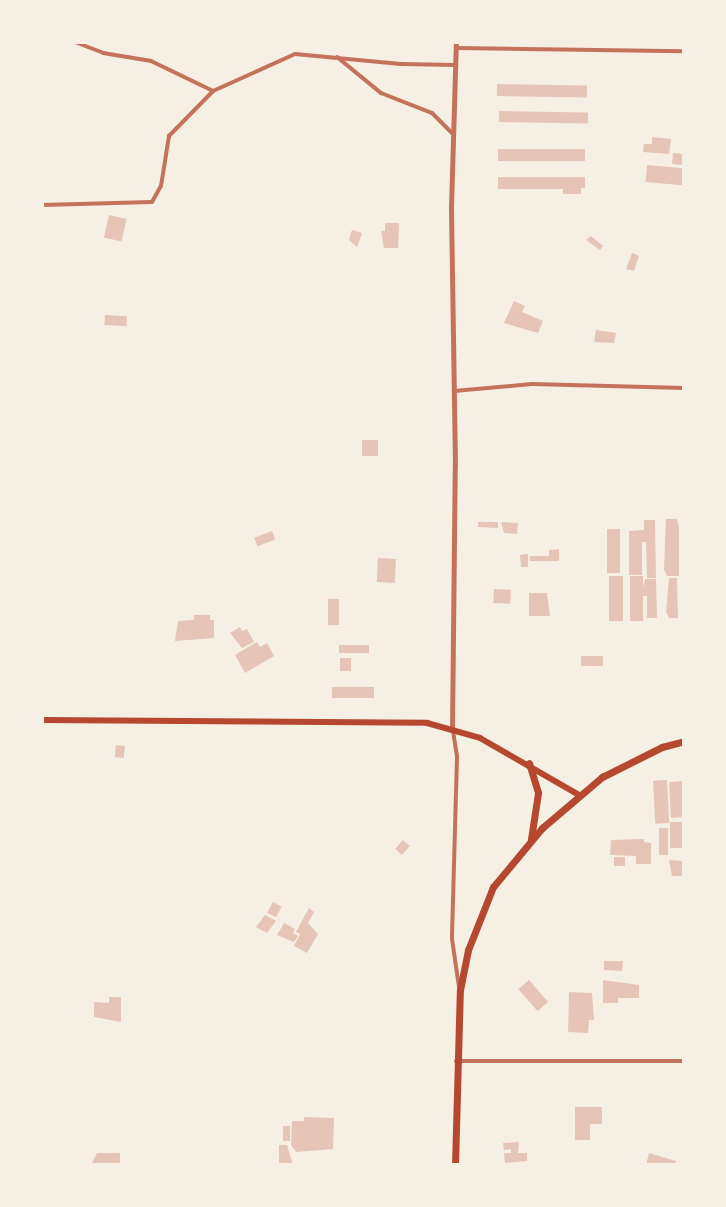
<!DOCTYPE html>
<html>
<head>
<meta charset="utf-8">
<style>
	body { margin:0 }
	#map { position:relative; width:726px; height:1207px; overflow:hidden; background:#f6efe4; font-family:"Zilla Slab",serif }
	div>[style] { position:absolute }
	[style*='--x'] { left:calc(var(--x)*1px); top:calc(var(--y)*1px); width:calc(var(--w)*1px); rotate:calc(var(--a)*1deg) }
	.building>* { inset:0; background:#e6c5b7; transform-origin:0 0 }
	.service>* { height:2px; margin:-1px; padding:0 1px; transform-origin:1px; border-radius:1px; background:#c5725c }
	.minor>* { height:4px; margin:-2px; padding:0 2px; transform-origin:2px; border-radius:2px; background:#c5725c }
	.tertiary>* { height:5px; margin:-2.5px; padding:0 2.5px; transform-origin:2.5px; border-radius:2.5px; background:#c5725c }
	.secondary>* { height:6px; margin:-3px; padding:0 3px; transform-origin:3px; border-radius:3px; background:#b5482f }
	.trunk>* { height:7px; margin:-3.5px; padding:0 3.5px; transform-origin:3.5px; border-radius:3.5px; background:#b5482f }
	span { translate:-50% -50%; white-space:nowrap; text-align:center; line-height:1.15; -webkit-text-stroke:5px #f6efe4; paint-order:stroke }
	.frame { position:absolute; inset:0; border:44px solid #f6efe4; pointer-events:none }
</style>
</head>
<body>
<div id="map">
	<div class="building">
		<div style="left:497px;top:84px;width:90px;height:12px;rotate:1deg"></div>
		<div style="left:499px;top:111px;width:89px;height:11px;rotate:1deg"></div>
		<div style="clip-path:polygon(652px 137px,671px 139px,669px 154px,643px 152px,644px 144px,652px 144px)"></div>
		<div style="left:498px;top:149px;width:87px;height:12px"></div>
		<div style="left:673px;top:153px;width:11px;height:11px;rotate:5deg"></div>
		<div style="left:647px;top:165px;width:37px;height:17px;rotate:5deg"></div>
		<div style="clip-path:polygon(498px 177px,585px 177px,585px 188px,581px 188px,581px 194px,563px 194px,563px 189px,498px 189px)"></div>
		<div style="left:109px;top:215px;width:18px;height:23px;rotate:13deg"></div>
		<div style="clip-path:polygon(385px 223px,399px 223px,398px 248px,384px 248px,381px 231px,385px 231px)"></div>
		<div style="clip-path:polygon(352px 230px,362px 233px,357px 247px,349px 240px)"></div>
		<div style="clip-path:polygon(591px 236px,603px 246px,600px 250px,586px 240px)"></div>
		<div style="clip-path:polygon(632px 253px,639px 256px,634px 271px,626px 269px)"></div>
		<div style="clip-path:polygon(514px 301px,525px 306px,522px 312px,543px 321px,538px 333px,504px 323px)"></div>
		<div style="left:105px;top:315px;width:22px;height:10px;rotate:3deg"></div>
		<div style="clip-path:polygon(596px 330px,616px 333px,614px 343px,594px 342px)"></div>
		<div style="left:362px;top:440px;width:16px;height:16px"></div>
		<div style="clip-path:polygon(666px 519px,677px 519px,679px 528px,679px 576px,667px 576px,664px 569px)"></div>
		<div style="clip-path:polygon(644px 520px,655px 520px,656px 578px,647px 578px,646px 542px,642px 542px,642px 575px,629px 575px,629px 531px,644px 530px)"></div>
		<div style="clip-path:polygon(478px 522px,498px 522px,498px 528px,478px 527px)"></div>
		<div style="clip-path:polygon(501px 522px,518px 523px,517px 534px,504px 533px)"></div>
		<div style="left:607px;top:529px;width:13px;height:44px"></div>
		<div style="left:272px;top:531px;width:9px;height:19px;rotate:69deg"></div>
		<div style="clip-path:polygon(559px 549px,559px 561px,530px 561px,530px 556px,549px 556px,549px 550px)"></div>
		<div style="clip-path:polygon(528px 554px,528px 567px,521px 567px,520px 555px)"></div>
		<div style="left:378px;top:558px;width:18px;height:24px;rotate:3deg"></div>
		<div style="left:609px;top:576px;width:14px;height:45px"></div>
		<div style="clip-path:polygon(630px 576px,643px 576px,643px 588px,645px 579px,656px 579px,657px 618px,647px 618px,647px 596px,643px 596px,643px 621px,630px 621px)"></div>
		<div style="clip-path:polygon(669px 578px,677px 578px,678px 618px,669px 618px,666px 612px)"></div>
		<div style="left:494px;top:589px;width:17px;height:14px;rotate:3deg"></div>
		<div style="clip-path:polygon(529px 593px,547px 593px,550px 616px,529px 616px)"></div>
		<div style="left:328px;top:599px;width:11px;height:26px"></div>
		<div style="clip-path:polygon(194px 615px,210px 615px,210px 620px,214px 620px,214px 638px,175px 641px,178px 621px,194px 620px)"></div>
		<div style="clip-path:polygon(240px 627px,242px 631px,247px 629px,254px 642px,242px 648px,230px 633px)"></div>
		<div style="clip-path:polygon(257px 642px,260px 647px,267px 643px,274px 656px,245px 673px,235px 655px)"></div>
		<div style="left:369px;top:645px;width:8px;height:30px;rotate:90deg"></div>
		<div style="left:581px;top:656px;width:22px;height:10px"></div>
		<div style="left:340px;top:658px;width:11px;height:13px"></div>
		<div style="left:332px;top:687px;width:42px;height:11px"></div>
		<div style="left:116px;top:745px;width:9px;height:12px;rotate:6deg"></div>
		<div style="left:667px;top:780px;width:43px;height:14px;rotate:87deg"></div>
		<div style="clip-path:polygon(684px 781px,684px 817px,671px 818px,669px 782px)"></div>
		<div style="left:670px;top:822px;width:12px;height:26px"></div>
		<div style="left:659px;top:828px;width:9px;height:27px"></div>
		<div style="clip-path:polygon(644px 839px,644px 842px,651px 843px,651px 864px,636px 864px,636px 856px,610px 855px,611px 840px)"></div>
		<div style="left:403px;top:840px;width:9px;height:12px;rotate:41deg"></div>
		<div style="left:614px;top:857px;width:11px;height:9px"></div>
		<div style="clip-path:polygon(669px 860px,683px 861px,683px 876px,672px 876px)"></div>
		<div style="left:273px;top:902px;width:10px;height:12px;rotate:29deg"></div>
		<div style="clip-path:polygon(309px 908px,314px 912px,308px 923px,318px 934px,307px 953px,294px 946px,300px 934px,296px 932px)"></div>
		<div style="clip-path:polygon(265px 915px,276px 921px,267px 933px,256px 927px)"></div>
		<div style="clip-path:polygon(284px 923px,295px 929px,293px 933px,298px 936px,294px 942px,277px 935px)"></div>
		<div style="clip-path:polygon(604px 961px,623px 961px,622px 971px,604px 970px)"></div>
		<div style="left:529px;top:980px;width:29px;height:14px;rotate:49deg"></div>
		<div style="clip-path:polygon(603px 980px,639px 985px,639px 998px,618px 998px,618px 1003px,603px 1003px)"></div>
		<div style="clip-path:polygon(569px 992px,592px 993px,594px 1020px,589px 1020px,588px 1033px,568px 1032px)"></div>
		<div style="clip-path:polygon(109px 997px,121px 997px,121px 1022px,94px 1017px,94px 1002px,109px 1003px)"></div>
		<div style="clip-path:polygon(575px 1107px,602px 1107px,602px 1124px,590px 1124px,590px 1140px,575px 1140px)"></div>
		<div style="clip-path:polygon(304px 1117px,334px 1118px,333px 1149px,296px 1152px,291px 1145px,292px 1121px,304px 1121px)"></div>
		<div style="left:283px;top:1126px;width:7px;height:15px"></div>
		<div style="clip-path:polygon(519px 1142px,518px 1153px,527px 1153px,527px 1161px,505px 1163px,504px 1153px,511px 1153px,511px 1149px,504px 1150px,503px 1143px)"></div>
		<div style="clip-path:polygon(279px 1145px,287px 1145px,293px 1165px,279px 1165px)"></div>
		<div style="clip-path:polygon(97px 1153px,120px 1153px,120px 1165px,91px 1165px)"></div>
		<div style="clip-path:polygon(649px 1153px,676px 1161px,675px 1165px,646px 1165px)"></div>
	</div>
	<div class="service">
		<div style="--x:347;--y:1165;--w:79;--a:0"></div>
	</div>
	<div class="minor">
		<div style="--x:75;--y:42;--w:30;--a:21"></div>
		<div style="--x:103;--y:53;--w:49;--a:9.5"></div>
		<div style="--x:151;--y:61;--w:69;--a:25.8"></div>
		<div style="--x:456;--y:48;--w:228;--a:0.8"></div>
		<div style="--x:337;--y:57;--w:57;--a:39.3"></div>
		<div style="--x:381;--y:93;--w:55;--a:21.4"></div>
		<div style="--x:432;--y:113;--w:30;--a:45"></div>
		<div style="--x:42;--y:205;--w:110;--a:-1.6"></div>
		<div style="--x:152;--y:202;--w:18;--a:-61"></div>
		<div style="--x:161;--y:186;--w:51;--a:-80.9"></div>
		<div style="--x:169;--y:136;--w:63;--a:-45.6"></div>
		<div style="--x:213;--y:91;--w:90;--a:-24.3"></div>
		<div style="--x:295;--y:54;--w:106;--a:5.4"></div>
		<div style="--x:401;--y:64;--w:54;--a:1.1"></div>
		<div style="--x:454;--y:391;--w:78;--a:-5.1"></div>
		<div style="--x:532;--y:384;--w:152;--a:1.5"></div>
		<div style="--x:453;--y:731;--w:26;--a:81"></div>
		<div style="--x:457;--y:757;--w:182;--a:91.6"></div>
		<div style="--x:452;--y:939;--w:49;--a:81.7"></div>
		<div style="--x:456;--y:1061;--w:228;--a:0"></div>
	</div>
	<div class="tertiary">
		<div style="--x:452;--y:730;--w:266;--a:-89.4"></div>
		<div style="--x:455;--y:464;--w:257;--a:-90.9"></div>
		<div style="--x:451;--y:207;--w:165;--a:-88.3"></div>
	</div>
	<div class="secondary">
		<div style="--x:42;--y:720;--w:385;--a:0.4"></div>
		<div style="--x:427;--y:723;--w:55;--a:15.8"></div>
		<div style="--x:480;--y:738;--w:114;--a:29.9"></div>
	</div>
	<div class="trunk">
		<div style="--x:529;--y:763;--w:31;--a:73"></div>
		<div style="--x:538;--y:793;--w:47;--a:98.7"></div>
		<div style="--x:455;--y:1165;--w:175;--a:-88.4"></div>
		<div style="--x:460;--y:990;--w:41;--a:-78.7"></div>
		<div style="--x:468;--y:950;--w:68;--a:-68.4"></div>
		<div style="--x:493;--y:887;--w:77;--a:-50.3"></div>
		<div style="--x:542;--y:828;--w:79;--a:-40.4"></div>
		<div style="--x:602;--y:777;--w:67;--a:-26.6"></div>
		<div style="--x:662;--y:747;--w:23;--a:-15"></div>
	</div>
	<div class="frame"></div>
</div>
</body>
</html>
